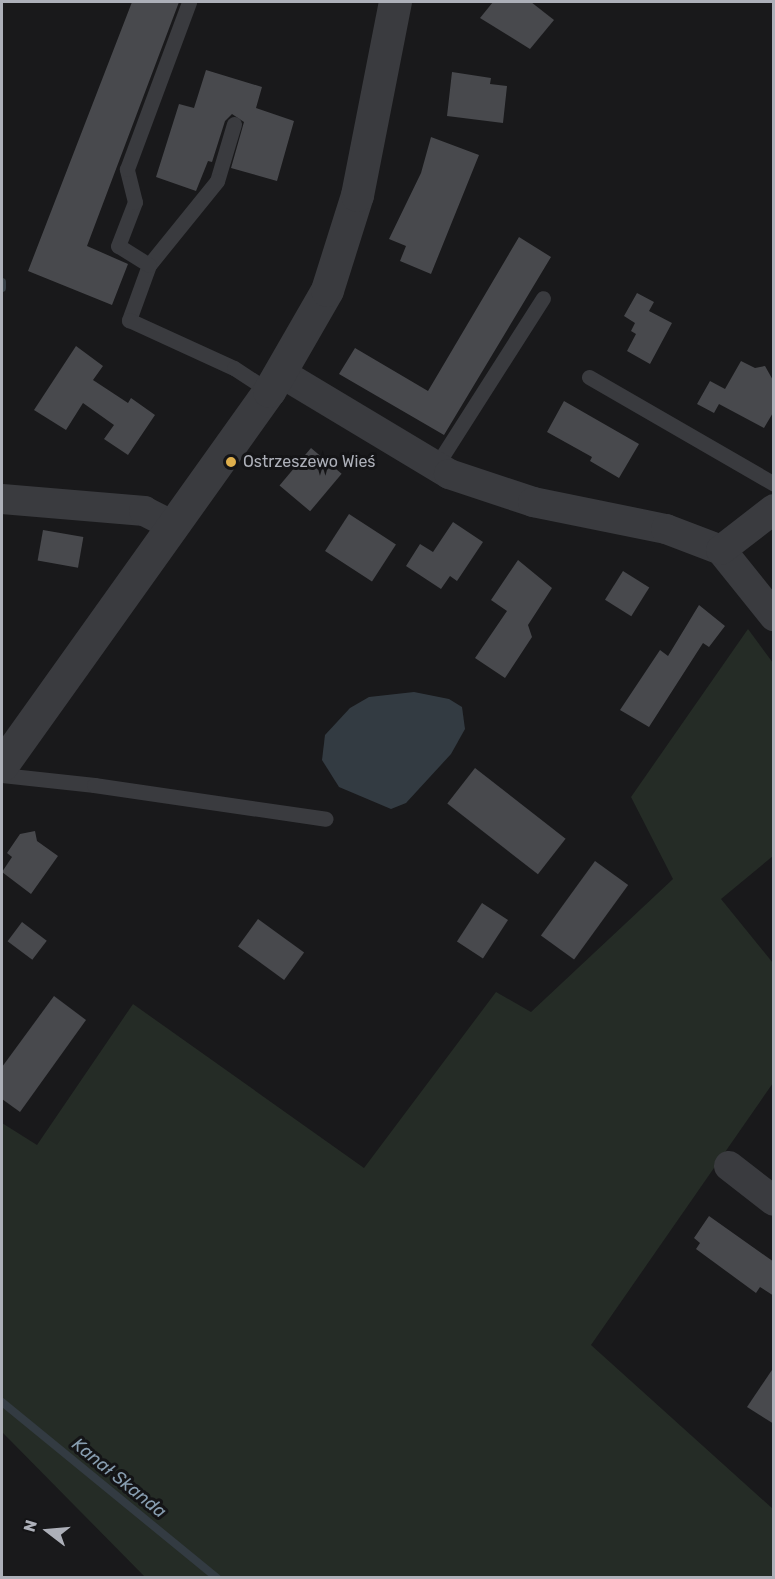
<!DOCTYPE html>
<html>
<head>
<meta charset="utf-8">
<style>
	body { margin:0 }
	#map { position:relative; width:775px; height:1579px; overflow:hidden; background:#19191b; font-family:Rubik,sans-serif }
	div>[style] { position:absolute }
	[style*='--x'] { left:calc(var(--x)*1px); top:calc(var(--y)*1px); width:calc(var(--w)*1px); rotate:calc(var(--a)*1deg) }
	.green>* { inset:0; background:#252c26 }
	.water>* { inset:0; background:#333b42 }
	.stream>* { height:8px; margin:-4px; padding:0 4px; transform-origin:4px; border-radius:4px; background:#333b42 }
	.building>* { inset:0; background:#48494d; transform-origin:0 0 }
	.service>* { height:15px; margin:-7.5px; padding:0 7.5px; transform-origin:7.5px; border-radius:7.5px; background:#3a3b3f }
	.minor>* { height:30px; margin:-15px; padding:0 15px; transform-origin:15px; border-radius:15px; background:#3a3b3f }
	.tertiary>* { height:33px; margin:-16.5px; padding:0 16.5px; transform-origin:16.5px; border-radius:16.5px; background:#3a3b3f }
	.dots>* { width:16px; height:16px; translate:-50% -50%; box-sizing:border-box; border:3px solid #141416; border-radius:50% }
	span { translate:-50% -50%; white-space:nowrap; text-align:center; line-height:1.15; -webkit-text-stroke:6px #141416; paint-order:stroke }
	.poi-label { font-size:16px; color:#adb0b9 }
	.left { translate:0 -50%; text-align:left }
	.water-label { font-size:18px; color:#879db0; font-style:italic }
	.frame { position:absolute; inset:0; border:3px solid #adb0b9; pointer-events:none }
	.north { position:absolute; left:18px; top:1501px; width:60px; height:60px; -webkit-text-stroke:4px #141416; paint-order:stroke; rotate:286deg; font-size:16px; font-weight:700; line-height:24px; text-align:center; color:#adb0b9 }
	.north::after { content:''; display:block; margin:auto; width:21px; height:27px; background:#adb0b9; clip-path:polygon(50% 0,100% 100%,50% 72%,0 100%) }
</style>
</head>
<body>
<div id="map">
	<div class="green">
		<div style="clip-path:polygon(748px 629px,773px 663px,773px 856px,721px 899px,773px 963px,773px 1083px,591px 1345px,773px 1509px,773px 1577px,145px 1577px,2px 1432px,2px 1123px,37px 1145px,133px 1004px,364px 1168px,496px 992px,531px 1012px,673px 879px,631px 797px)"></div>
	</div>
	<div class="water">
		<div style="clip-path:polygon(414px 692px,449px 699px,462px 707px,465px 729px,451px 754px,406px 803px,391px 809px,339px 787px,322px 760px,325px 735px,350px 708px,369px 697px)"></div>
	</div>
	<div class="stream">
		<div style="--x:2;--y:282;--w:6;--a:90"></div>
		<div style="--x:2;--y:1402;--w:278;--a:39.3"></div>
	</div>
	<div class="building">
		<div style="clip-path:polygon(132px 2px,179px 2px,87px 246px,128px 264px,112px 305px,28px 271px)"></div>
		<div style="clip-path:polygon(493px 2px,531px 2px,554px 20px,530px 49px,480px 18px)"></div>
		<div style="clip-path:polygon(206px 70px,262px 87px,256px 108px,294px 121px,277px 181px,231px 168px,244px 122px,232px 114px,225px 121px,212px 162px,208px 161px,196px 191px,156px 177px,179px 104px,194px 108px)"></div>
		<div style="clip-path:polygon(452px 72px,491px 78px,490px 84px,507px 86px,503px 123px,447px 116px)"></div>
		<div style="clip-path:polygon(431px 137px,479px 155px,431px 274px,400px 261px,406px 246px,389px 239px,421px 173px)"></div>
		<div style="clip-path:polygon(519px 237px,551px 257px,444px 435px,339px 374px,355px 348px,428px 391px)"></div>
		<div style="clip-path:polygon(637px 293px,654px 302px,649px 311px,672px 323px,650px 364px,627px 351px,636px 334px,631px 331px,635px 323px,624px 316px)"></div>
		<div style="clip-path:polygon(76px 346px,103px 366px,93px 380px,128px 403px,131px 398px,155px 415px,128px 455px,104px 439px,114px 425px,83px 403px,66px 430px,34px 410px)"></div>
		<div style="clip-path:polygon(741px 361px,755px 368px,765px 366px,774px 382px,774px 411px,764px 428px,719px 404px,714px 413px,697px 404px,710px 381px,725px 389px)"></div>
		<div style="clip-path:polygon(564px 401px,639px 444px,619px 478px,590px 461px,592px 457px,547px 432px)"></div>
		<div style="left:311px;top:448px;width:40px;height:49px;rotate:40deg"></div>
		<div style="left:349px;top:514px;width:56px;height:44px;rotate:33deg"></div>
		<div style="clip-path:polygon(453px 522px,483px 542px,457px 581px,450px 576px,441px 589px,406px 566px,420px 544px,433px 552px)"></div>
		<div style="left:43px;top:530px;width:41px;height:31px;rotate:10deg"></div>
		<div style="clip-path:polygon(518px 560px,552px 588px,528px 625px,532px 637px,505px 678px,475px 658px,507px 611px,491px 600px)"></div>
		<div style="left:623px;top:571px;width:31px;height:34px;rotate:32deg"></div>
		<div style="clip-path:polygon(699px 605px,725px 626px,709px 647px,703px 643px,649px 727px,620px 710px,660px 650px,668px 656px)"></div>
		<div style="left:475px;top:768px;width:115px;height:45px;rotate:38deg"></div>
		<div style="clip-path:polygon(35px 831px,37px 841px,58px 856px,31px 894px,2px 872px,12px 857px,7px 853px,20px 834px)"></div>
		<div style="left:595px;top:861px;width:41px;height:92px;rotate:36deg"></div>
		<div style="left:482px;top:903px;width:31px;height:46px;rotate:33deg"></div>
		<div style="left:258px;top:919px;width:57px;height:34px;rotate:36deg"></div>
		<div style="left:22px;top:922px;width:31px;height:24px;rotate:37deg"></div>
		<div style="clip-path:polygon(54px 996px,86px 1020px,20px 1112px,2px 1099px,2px 1067px)"></div>
		<div style="clip-path:polygon(709px 1216px,774px 1262px,774px 1296px,760px 1287px,756px 1293px,696px 1249px,700px 1243px,694px 1238px)"></div>
		<div style="clip-path:polygon(774px 1367px,774px 1424px,747px 1407px)"></div>
	</div>
	<div class="service">
		<div style="--x:234;--y:124;--w:59;--a:106.6"></div>
		<div style="--x:217;--y:181;--w:108;--a:129"></div>
		<div style="--x:149;--y:265;--w:59;--a:110"></div>
		<div style="--x:129;--y:320;--w:115;--a:24.6"></div>
		<div style="--x:234;--y:368;--w:42;--a:33.3"></div>
		<div style="--x:149;--y:265;--w:36;--a:-148"></div>
		<div style="--x:118;--y:246;--w:47;--a:-68.9"></div>
		<div style="--x:135;--y:202;--w:34;--a:-104"></div>
		<div style="--x:127;--y:169;--w:178;--a:-69.6"></div>
		<div style="--x:589;--y:377;--w:214;--a:30"></div>
		<div style="--x:436;--y:466;--w:199;--a:-57.5"></div>
		<div style="--x:2;--y:775;--w:93;--a:6.2"></div>
		<div style="--x:94;--y:785;--w:234;--a:8.3"></div>
	</div>
	<div class="minor">
		<div style="--x:281;--y:373;--w:196;--a:31"></div>
		<div style="--x:449;--y:474;--w:89;--a:18.4"></div>
		<div style="--x:533;--y:502;--w:136;--a:11.5"></div>
		<div style="--x:666;--y:529;--w:59;--a:20.9"></div>
		<div style="--x:721;--y:550;--w:85;--a:51.2"></div>
		<div style="--x:2;--y:499;--w:143;--a:4.8"></div>
		<div style="--x:144;--y:511;--w:34;--a:27"></div>
		<div style="--x:721;--y:550;--w:67;--a:-37.7"></div>
		<div style="--x:729;--y:1166;--w:57;--a:37.9"></div>
	</div>
	<div class="tertiary">
		<div style="--x:2;--y:765;--w:460;--a:-54.5"></div>
		<div style="--x:269;--y:391;--w:116;--a:-60.1"></div>
		<div style="--x:327;--y:290;--w:100;--a:-72.5"></div>
		<div style="--x:357;--y:195;--w:197;--a:-78.9"></div>
	</div>
	<div class="dots">
		<div style="left:231px;top:462px;background:#dfaf4c"></div>
	</div>
	<div class="poi-label">
		<span class="left" style="left:243px;top:462px">Ostrzeszewo Wieś</span>
	</div>
	<div class="water-label">
		<span style="left:119px;top:1478px;rotate:39deg">Kanał Skanda</span>
	</div>
	<div class="frame"></div>
	<div class="north">N</div>
</div>
</body>
</html>
